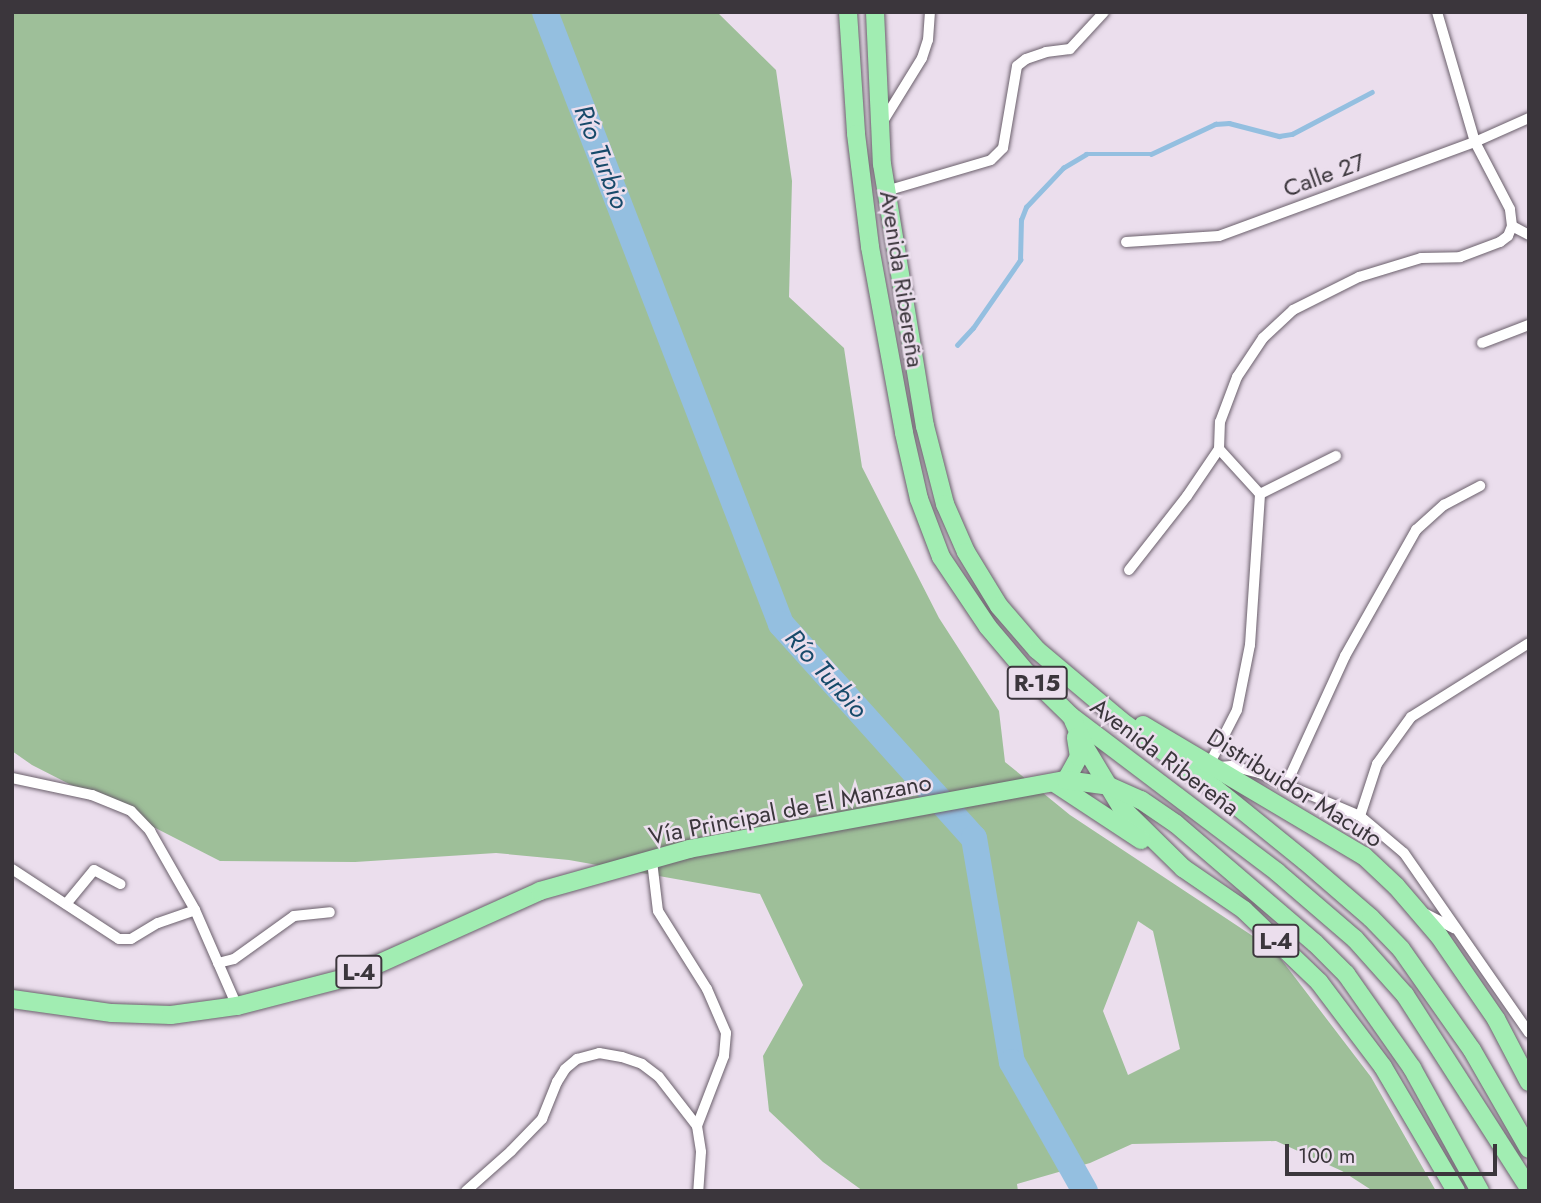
<!DOCTYPE html>
<html>
<head>
<meta charset="utf-8">
<style>
	body { margin:0 }
	#map { position:relative; width:1541px; height:1203px; overflow:hidden; background:#ebdeed; font-family:Jost,sans-serif }
	div>[style] { position:absolute }
	[style*='--x'] { left:calc(var(--x)*1px); top:calc(var(--y)*1px); width:calc(var(--w)*1px); rotate:calc(var(--a)*1deg) }
	.green>* { inset:0; background:#9ebf99 }
	.stream>* { height:4.5px; margin:-2.25px; padding:0 2.25px; transform-origin:2.25px; border-radius:2.25px; background:#94bfe0 }
	.river>* { height:26px; margin:-13px; padding:0 13px; transform-origin:13px; border-radius:13px; background:#94bfe0 }
	.roads { filter:drop-shadow(0 0 2px #6b606c) drop-shadow(0 0 2px #6b606c) }
	.street>* { height:10px; margin:-5px; padding:0 5px; transform-origin:5px; border-radius:5px; background:#fff }
	.primary>* { height:18px; margin:-9px; padding:0 9px; transform-origin:9px; border-radius:9px; background:#a1edb2 }
	span { translate:-50% -50%; white-space:nowrap; text-align:center; line-height:1.15; -webkit-text-stroke:5px #ebdeed; paint-order:stroke }
	.shield-label span { padding:2px 5px; background:#ebdeed; border:2px solid; border-radius:5px; -webkit-text-stroke-width:0 }
	.shield-label { font-size:23px; color:#3b363c; font-weight:700 }
	.street-label { font-size:24px; color:#3b363c }
	.water-label { font-size:26px; color:#174a6a; font-style:italic }
	.frame { position:absolute; inset:0; border:14px solid #3b363c; pointer-events:none }
	.scale { position:absolute; left:1285px; top:1144px; width:212px; height:32px; box-sizing:border-box; border:4px solid #3b363c; border-top:0; padding-left:9px; font-size:21px; line-height:24px; white-space:nowrap; color:#3b363c; -webkit-text-stroke:5px #ebdeed; paint-order:stroke }
</style>
</head>
<body>
<div id="map">
	<div class="green">
		<div style="clip-path:polygon(evenodd,12px 12px,717px 12px,776px 70px,792px 181px,789px 297px,844px 348px,862px 467px,939px 618px,999px 711px,1005px 762px,1070px 815px,1274px 950px,1371px 1077px,1436px 1191px,1373px 1191px,1342px 1171px,1276px 1141px,1132px 1144px,1090px 1163px,1017px 1184px,1018px 1191px,863px 1191px,823px 1162px,769px 1111px,763px 1056px,803px 985px,760px 894px,569px 860px,496px 853px,355px 862px,220px 861px,32px 765px,12px 751px,12px 12px,1138px 921px,1153px 931px,1180px 1049px,1128px 1075px,1103px 1011px,1138px 921px)"></div>
	</div>
	<div class="stream">
		<div style="--x:957;--y:345;--w:23;--a:-47"></div>
		<div style="--x:973;--y:328;--w:83;--a:-55.3"></div>
		<div style="--x:1020;--y:260;--w:40;--a:-88.6"></div>
		<div style="--x:1021;--y:220;--w:14;--a:-69"></div>
		<div style="--x:1026;--y:207;--w:54;--a:-46.5"></div>
		<div style="--x:1063;--y:168;--w:27;--a:-31"></div>
		<div style="--x:1086;--y:154;--w:65;--a:0"></div>
		<div style="--x:1151;--y:154;--w:71;--a:-25.1"></div>
		<div style="--x:1215;--y:124;--w:14;--a:-4"></div>
		<div style="--x:1229;--y:123;--w:52;--a:14.6"></div>
		<div style="--x:1279;--y:136;--w:13;--a:-9"></div>
		<div style="--x:1292;--y:134;--w:90;--a:-27.7"></div>
	</div>
	<div class="river">
		<div style="--x:545;--y:12;--w:656;--a:68.91"></div>
		<div style="--x:781;--y:624;--w:288;--a:48"></div>
		<div style="--x:974;--y:838;--w:227;--a:80.4"></div>
		<div style="--x:1012;--y:1062;--w:148;--a:60.5"></div>
	</div>
	<div class="roads">
		<div class="street">
			<div style="--x:882;--y:123;--w:76;--a:-58.4"></div>
			<div style="--x:922;--y:58;--w:19;--a:-72"></div>
			<div style="--x:928;--y:40;--w:28;--a:-86"></div>
			<div style="--x:886;--y:191;--w:109;--a:-16.4"></div>
			<div style="--x:991;--y:160;--w:17;--a:-45"></div>
			<div style="--x:1003;--y:148;--w:83;--a:-80.3"></div>
			<div style="--x:1017;--y:66;--w:11;--a:-38"></div>
			<div style="--x:1026;--y:59;--w:21;--a:-19"></div>
			<div style="--x:1046;--y:52;--w:24;--a:-7"></div>
			<div style="--x:1070;--y:49;--w:50;--a:-47.4"></div>
			<div style="--x:1512;--y:226;--w:19;--a:28"></div>
			<div style="--x:1126;--y:242;--w:93;--a:-3.7"></div>
			<div style="--x:1219;--y:236;--w:273;--a:-20.2"></div>
			<div style="--x:1475;--y:142;--w:59;--a:-24"></div>
			<div style="--x:1482;--y:343;--w:50;--a:-21"></div>
			<div style="--x:1260;--y:494;--w:85;--a:-26.6"></div>
			<div style="--x:1129;--y:570;--w:94;--a:-51.9"></div>
			<div style="--x:1187;--y:496;--w:57;--a:-55.8"></div>
			<div style="--x:1210;--y:763;--w:59;--a:-63"></div>
			<div style="--x:1237;--y:710;--w:66;--a:-78.7"></div>
			<div style="--x:1250;--y:645;--w:151;--a:-86.2"></div>
			<div style="--x:1260;--y:494;--w:61;--a:-132.3"></div>
			<div style="--x:1219;--y:449;--w:27;--a:-88"></div>
			<div style="--x:1220;--y:422;--w:48;--a:-69.3"></div>
			<div style="--x:1237;--y:377;--w:47;--a:-56.3"></div>
			<div style="--x:1263;--y:338;--w:41;--a:-43"></div>
			<div style="--x:1293;--y:310;--w:74;--a:-26.6"></div>
			<div style="--x:1359;--y:277;--w:65;--a:-17"></div>
			<div style="--x:1421;--y:258;--w:39;--a:-1"></div>
			<div style="--x:1460;--y:257;--w:43;--a:-20.6"></div>
			<div style="--x:1500;--y:242;--w:10;--a:-37"></div>
			<div style="--x:1508;--y:236;--w:11;--a:-68"></div>
			<div style="--x:1512;--y:226;--w:17;--a:-97"></div>
			<div style="--x:1510;--y:209;--w:76;--a:-117.6"></div>
			<div style="--x:1475;--y:142;--w:135;--a:-106.3"></div>
			<div style="--x:1219;--y:767;--w:12;--a:-5"></div>
			<div style="--x:1231;--y:766;--w:29;--a:14"></div>
			<div style="--x:1259;--y:773;--w:110;--a:23.1"></div>
			<div style="--x:1360;--y:816;--w:57;--a:40.1"></div>
			<div style="--x:1404;--y:853;--w:219;--a:55.2"></div>
			<div style="--x:12;--y:778;--w:82;--a:12"></div>
			<div style="--x:92;--y:795;--w:42;--a:22.3"></div>
			<div style="--x:131;--y:811;--w:28;--a:46"></div>
			<div style="--x:150;--y:831;--w:91;--a:60.3"></div>
			<div style="--x:195;--y:910;--w:105;--a:66.4"></div>
			<div style="--x:1286;--y:785;--w:142;--a:-65.4"></div>
			<div style="--x:1345;--y:656;--w:145;--a:-60.6"></div>
			<div style="--x:1416;--y:530;--w:38;--a:-42"></div>
			<div style="--x:1444;--y:505;--w:41;--a:-27.8"></div>
			<div style="--x:1360;--y:816;--w:55;--a:-71.9"></div>
			<div style="--x:1377;--y:764;--w:58;--a:-54.1"></div>
			<div style="--x:1411;--y:717;--w:139;--a:-32.1"></div>
			<div style="--x:652;--y:861;--w:50;--a:83.2"></div>
			<div style="--x:658;--y:911;--w:92;--a:57.9"></div>
			<div style="--x:707;--y:989;--w:48;--a:66.6"></div>
			<div style="--x:726;--y:1033;--w:23;--a:95"></div>
			<div style="--x:724;--y:1056;--w:75;--a:111.1"></div>
			<div style="--x:697;--y:1126;--w:26;--a:81"></div>
			<div style="--x:701;--y:1152;--w:39;--a:94"></div>
			<div style="--x:12;--y:869;--w:128;--a:33.2"></div>
			<div style="--x:119;--y:939;--w:12;--a:0"></div>
			<div style="--x:131;--y:939;--w:31;--a:-31"></div>
			<div style="--x:158;--y:923;--w:39;--a:-19"></div>
			<div style="--x:66;--y:904;--w:44;--a:-50.5"></div>
			<div style="--x:94;--y:870;--w:30;--a:28"></div>
			<div style="--x:1422;--y:912;--w:36;--a:27"></div>
			<div style="--x:218;--y:963;--w:16;--a:-14"></div>
			<div style="--x:234;--y:959;--w:74;--a:-35.6"></div>
			<div style="--x:294;--y:916;--w:36;--a:-6"></div>
			<div style="--x:466;--y:1191;--w:60;--a:-41.6"></div>
			<div style="--x:511;--y:1151;--w:45;--a:-45.9"></div>
			<div style="--x:542;--y:1119;--w:40;--a:-68"></div>
			<div style="--x:557;--y:1082;--w:15;--a:-58"></div>
			<div style="--x:565;--y:1069;--w:16;--a:-40"></div>
			<div style="--x:577;--y:1059;--w:23;--a:-15"></div>
			<div style="--x:599;--y:1053;--w:23;--a:10"></div>
			<div style="--x:622;--y:1057;--w:21;--a:19"></div>
			<div style="--x:642;--y:1064;--w:21;--a:37"></div>
			<div style="--x:659;--y:1077;--w:62;--a:52.2"></div>
		</div>
		<div class="primary">
			<div style="--x:848;--y:12;--w:122;--a:86.2"></div>
			<div style="--x:856;--y:134;--w:114;--a:82.9"></div>
			<div style="--x:870;--y:247;--w:189;--a:79.6"></div>
			<div style="--x:904;--y:433;--w:68;--a:77.2"></div>
			<div style="--x:919;--y:499;--w:62;--a:69.2"></div>
			<div style="--x:941;--y:557;--w:84;--a:56.1"></div>
			<div style="--x:988;--y:627;--w:59;--a:49.8"></div>
			<div style="--x:1026;--y:672;--w:63;--a:44.4"></div>
			<div style="--x:1071;--y:716;--w:258;--a:37.1"></div>
			<div style="--x:1277;--y:872;--w:103;--a:40.7"></div>
			<div style="--x:1355;--y:939;--w:75;--a:48.2"></div>
			<div style="--x:1405;--y:995;--w:229;--a:57.3"></div>
			<div style="--x:875;--y:12;--w:152;--a:87.4"></div>
			<div style="--x:882;--y:164;--w:266;--a:80.7"></div>
			<div style="--x:925;--y:426;--w:81;--a:75.6"></div>
			<div style="--x:945;--y:504;--w:52;--a:66.4"></div>
			<div style="--x:966;--y:552;--w:63;--a:58.6"></div>
			<div style="--x:999;--y:606;--w:58;--a:49.2"></div>
			<div style="--x:1037;--y:650;--w:109;--a:40.1"></div>
			<div style="--x:1120;--y:720;--w:118;--a:35.7"></div>
			<div style="--x:1216;--y:789;--w:114;--a:39"></div>
			<div style="--x:1305;--y:861;--w:87;--a:40.8"></div>
			<div style="--x:1371;--y:918;--w:43;--a:45.9"></div>
			<div style="--x:1401;--y:949;--w:123;--a:54.9"></div>
			<div style="--x:1472;--y:1050;--w:114;--a:60.1"></div>
			<div style="--x:1073;--y:720;--w:32;--a:66"></div>
			<div style="--x:1086;--y:749;--w:68;--a:58.9"></div>
			<div style="--x:1121;--y:807;--w:87;--a:44.5"></div>
			<div style="--x:1183;--y:868;--w:74;--a:34.5"></div>
			<div style="--x:1244;--y:910;--w:104;--a:43.8"></div>
			<div style="--x:1319;--y:982;--w:106;--a:53"></div>
			<div style="--x:1383;--y:1067;--w:144;--a:59.5"></div>
			<div style="--x:1143;--y:725;--w:257;--a:30.7"></div>
			<div style="--x:1364;--y:856;--w:44;--a:43.2"></div>
			<div style="--x:1396;--y:886;--w:66;--a:49.3"></div>
			<div style="--x:1439;--y:936;--w:101;--a:55.5"></div>
			<div style="--x:1496;--y:1019;--w:71;--a:62.4"></div>
			<div style="--x:1066;--y:780;--w:26;--a:-61"></div>
			<div style="--x:1079;--y:757;--w:20;--a:-99"></div>
			<div style="--x:1056;--y:784;--w:102;--a:33.4"></div>
			<div style="--x:12;--y:999;--w:101;--a:8"></div>
			<div style="--x:112;--y:1013;--w:59;--a:1.9"></div>
			<div style="--x:171;--y:1015;--w:67;--a:-7.8"></div>
			<div style="--x:237;--y:1006;--w:116;--a:-14.5"></div>
			<div style="--x:349;--y:977;--w:209;--a:-24.2"></div>
			<div style="--x:540;--y:891;--w:155;--a:-15.7"></div>
			<div style="--x:689;--y:849;--w:383;--a:-10.4"></div>
			<div style="--x:1066;--y:780;--w:43;--a:7.9"></div>
			<div style="--x:1109;--y:786;--w:35;--a:24"></div>
			<div style="--x:1141;--y:800;--w:42;--a:34.4"></div>
			<div style="--x:1176;--y:824;--w:183;--a:40.6"></div>
			<div style="--x:1315;--y:943;--w:44;--a:45"></div>
			<div style="--x:1346;--y:974;--w:115;--a:54.9"></div>
			<div style="--x:1412;--y:1068;--w:141;--a:61.1"></div>
		</div>
	</div>
	<div class="shield-label">
		<span style="left:1037px;top:683px">R-15</span>
		<span style="left:1276px;top:941px">L-4</span>
		<span style="left:359px;top:972px">L-4</span>
	</div>
	<div class="street-label">
		<span style="left:1324px;top:175px;rotate:-20deg">Calle 27</span>
		<span style="left:902px;top:279px;rotate:81deg">Avenida Ribereña</span>
		<span style="left:1165px;top:757px;rotate:37deg">Avenida Ribereña</span>
		<span style="left:1295px;top:788px;rotate:32deg">Distribuidor Macuto</span>
		<span style="left:790px;top:809px;rotate:-11deg">Vía Principal de El Manzano</span>
	</div>
	<div class="water-label">
		<span style="left:601px;top:157px;rotate:69deg">Río Turbio</span>
		<span style="left:826px;top:674px;rotate:48deg">Río Turbio</span>
	</div>
	<div class="frame"></div>
	<div class="scale">100 m</div>
</div>
</body>
</html>
